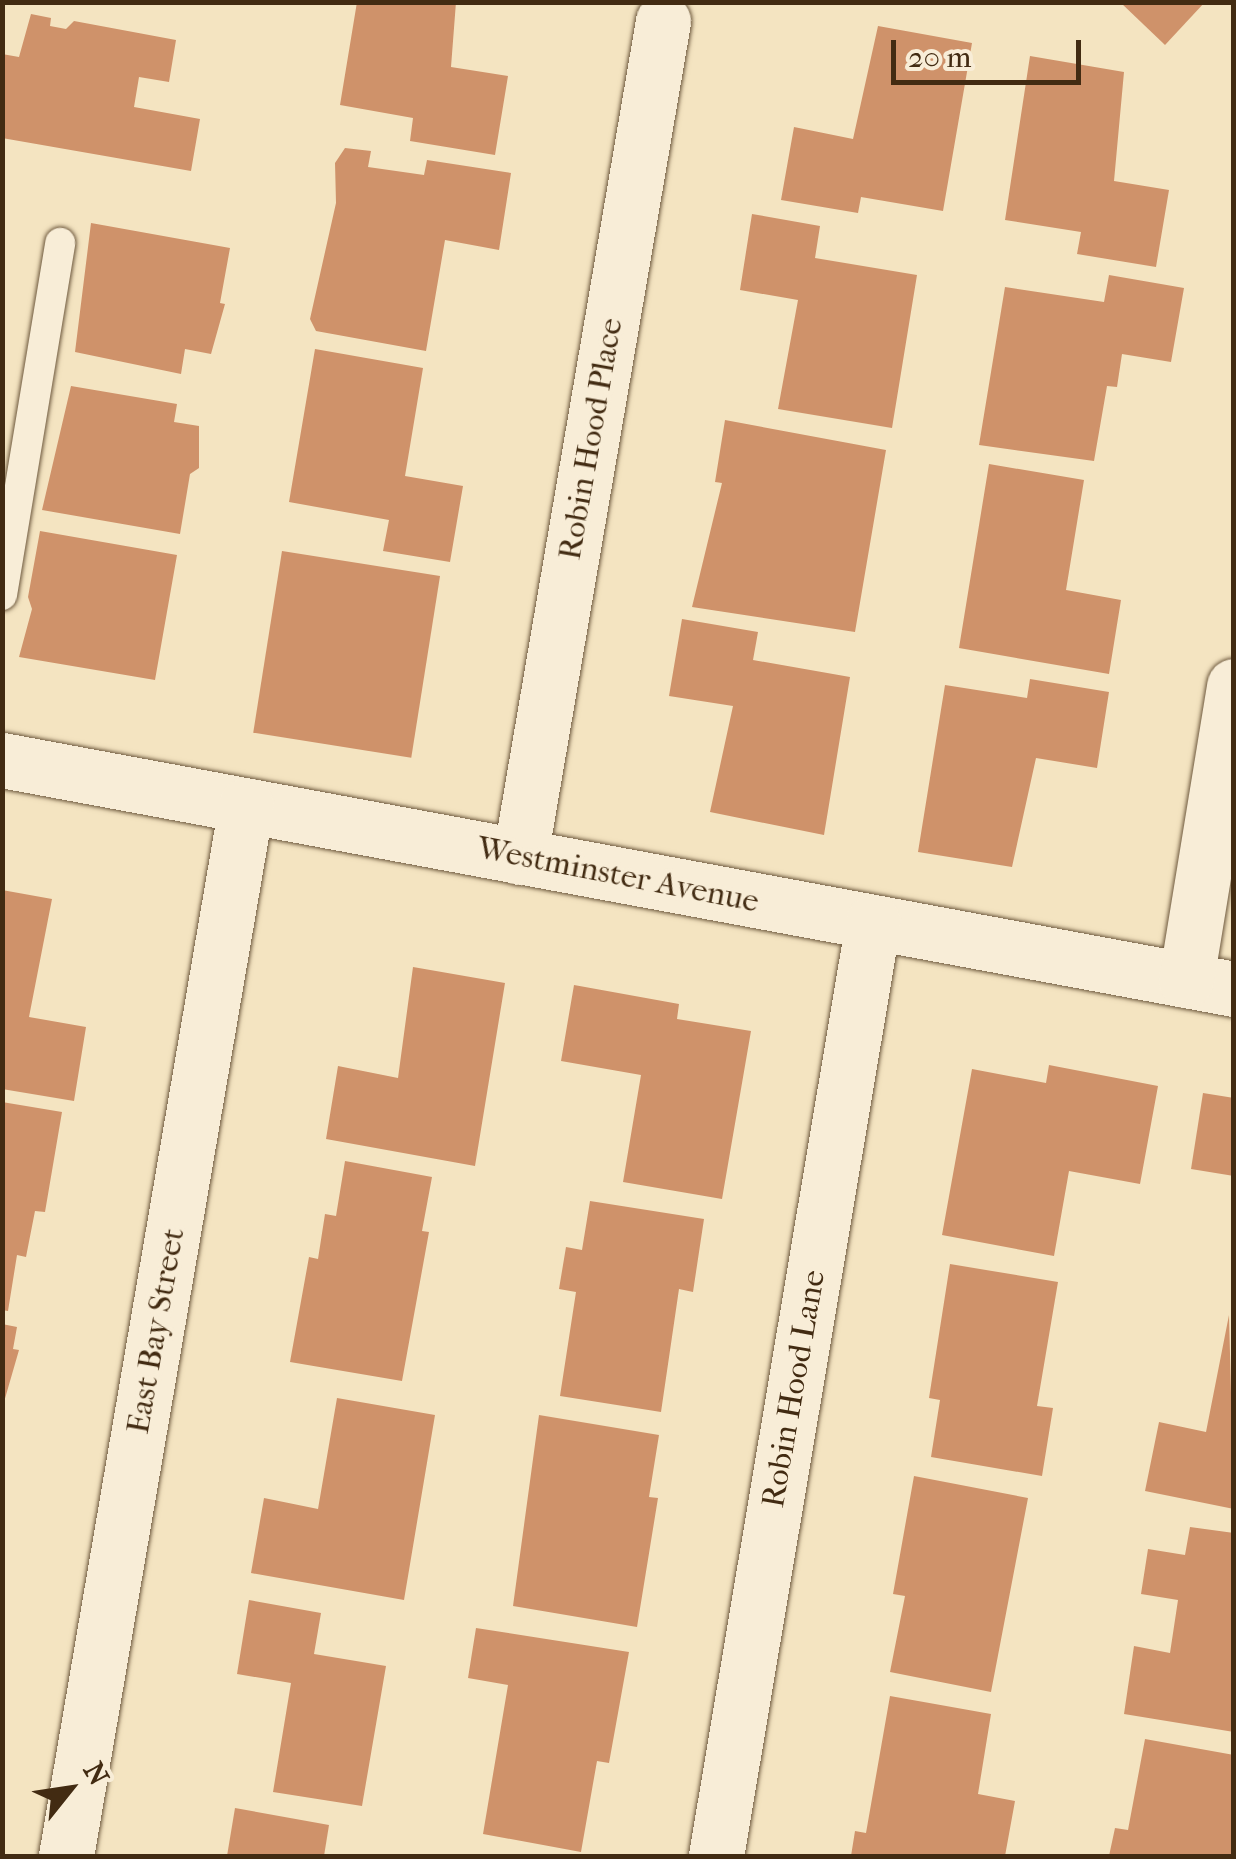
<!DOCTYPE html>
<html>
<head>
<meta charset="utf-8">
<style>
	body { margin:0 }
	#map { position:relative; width:1236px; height:1859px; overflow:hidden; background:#f4e4c1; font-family:"IM FELL French Canon",serif }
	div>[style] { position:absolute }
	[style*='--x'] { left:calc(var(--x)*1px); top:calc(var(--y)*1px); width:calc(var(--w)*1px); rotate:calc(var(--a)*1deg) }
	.building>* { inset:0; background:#cf926a; transform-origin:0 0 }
	.roads { filter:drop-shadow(0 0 2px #6e593e) drop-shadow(0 0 2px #6e593e) }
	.lane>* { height:30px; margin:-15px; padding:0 15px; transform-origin:15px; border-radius:15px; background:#f8edd7 }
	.street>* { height:55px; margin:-27.5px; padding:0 27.5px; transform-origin:27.5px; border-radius:27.5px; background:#f8edd7 }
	span { translate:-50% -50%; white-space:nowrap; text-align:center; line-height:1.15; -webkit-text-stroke:8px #f8edd7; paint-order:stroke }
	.street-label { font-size:32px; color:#422b12 }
	.frame { position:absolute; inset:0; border:5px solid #422b12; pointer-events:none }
	.north { position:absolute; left:20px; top:1739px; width:100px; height:100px; -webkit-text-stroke:8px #f8edd7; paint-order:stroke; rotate:60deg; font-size:28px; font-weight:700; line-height:40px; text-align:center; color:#422b12 }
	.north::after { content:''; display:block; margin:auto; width:35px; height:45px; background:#422b12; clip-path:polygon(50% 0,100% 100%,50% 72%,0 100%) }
	.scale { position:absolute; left:891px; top:40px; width:190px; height:45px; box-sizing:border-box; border:5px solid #422b12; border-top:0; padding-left:12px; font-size:30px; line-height:35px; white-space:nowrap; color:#422b12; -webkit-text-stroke:8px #f8edd7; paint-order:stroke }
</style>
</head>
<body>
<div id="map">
	<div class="building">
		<div style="clip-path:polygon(357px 2px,456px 2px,451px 67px,508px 76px,495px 155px,410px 141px,413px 118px,340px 105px)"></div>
		<div style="clip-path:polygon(1120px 2px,1205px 2px,1165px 45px)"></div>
		<div style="clip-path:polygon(31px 14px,51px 18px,50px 26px,66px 29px,74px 21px,176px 40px,169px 82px,139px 77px,134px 107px,200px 119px,191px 171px,2px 138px,2px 54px,19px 57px)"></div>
		<div style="clip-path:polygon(878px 26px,972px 43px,943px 211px,861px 197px,858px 213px,781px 200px,794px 127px,853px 139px)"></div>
		<div style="clip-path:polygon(1030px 56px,1124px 72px,1114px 181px,1169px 190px,1156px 267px,1077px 254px,1081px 232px,1005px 220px)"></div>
		<div style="clip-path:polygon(345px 148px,371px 151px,368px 167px,424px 175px,427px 160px,511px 173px,499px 250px,445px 240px,426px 351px,316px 331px,310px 319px,336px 203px,335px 163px)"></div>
		<div style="clip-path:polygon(752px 214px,820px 226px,815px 258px,917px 275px,892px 428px,778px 409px,798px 300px,740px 290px)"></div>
		<div style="clip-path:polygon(91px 223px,230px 248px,220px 303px,225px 304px,211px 354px,185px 349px,181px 374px,75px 352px)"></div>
		<div style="clip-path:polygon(1109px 275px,1184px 288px,1171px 362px,1122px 354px,1117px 387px,1107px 386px,1094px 461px,979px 445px,1005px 287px,1104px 302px)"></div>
		<div style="clip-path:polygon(315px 349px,423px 368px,405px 476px,463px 486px,450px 562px,383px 551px,389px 520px,289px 502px)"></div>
		<div style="clip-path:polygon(71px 386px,177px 404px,174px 422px,199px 426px,199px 468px,190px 474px,180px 534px,42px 510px)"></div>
		<div style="clip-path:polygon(725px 420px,886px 450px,855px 632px,692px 607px,722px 483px,715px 482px)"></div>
		<div style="clip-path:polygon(989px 464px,1084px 480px,1066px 590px,1121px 600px,1109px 674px,959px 648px)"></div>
		<div style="clip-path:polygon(40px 531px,177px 555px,155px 680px,19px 657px,32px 609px,28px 597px)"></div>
		<div style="left:282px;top:551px;width:160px;height:184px;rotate:9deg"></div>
		<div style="clip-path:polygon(682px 619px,758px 632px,753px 660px,850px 677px,824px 835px,710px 812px,733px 706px,669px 696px)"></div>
		<div style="clip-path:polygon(1030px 679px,1109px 692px,1097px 768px,1036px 758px,1012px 867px,918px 852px,945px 685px,1027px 698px)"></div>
		<div style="clip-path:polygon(2px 890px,52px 899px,29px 1017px,86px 1027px,74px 1101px,2px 1089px)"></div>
		<div style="clip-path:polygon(413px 967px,505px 983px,475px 1166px,326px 1139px,338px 1066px,398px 1078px)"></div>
		<div style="clip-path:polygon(574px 985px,679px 1004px,677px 1019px,751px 1031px,722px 1199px,623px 1182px,641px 1075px,561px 1061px)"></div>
		<div style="clip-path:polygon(1049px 1065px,1158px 1086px,1140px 1184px,1069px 1171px,1054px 1256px,942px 1235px,972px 1069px,1046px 1083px)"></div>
		<div style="clip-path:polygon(1203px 1093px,1234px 1098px,1234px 1176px,1191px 1169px)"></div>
		<div style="clip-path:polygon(2px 1102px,62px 1112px,45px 1212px,35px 1211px,26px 1257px,17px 1255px,8px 1311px,2px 1310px)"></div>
		<div style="clip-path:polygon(345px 1161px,432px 1177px,422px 1231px,429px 1232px,402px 1381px,290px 1362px,309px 1257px,318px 1259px,325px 1214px,336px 1216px)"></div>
		<div style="clip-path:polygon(590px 1201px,704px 1219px,693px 1292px,679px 1289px,661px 1412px,560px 1396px,576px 1292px,559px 1289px,566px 1247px,582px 1250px)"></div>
		<div style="clip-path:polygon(950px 1264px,1058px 1282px,1037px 1406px,1053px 1408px,1042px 1476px,931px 1457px,940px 1400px,929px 1398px)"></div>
		<div style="clip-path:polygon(1229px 1315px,1234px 1509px,1145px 1491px,1159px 1422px,1206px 1432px)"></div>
		<div style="clip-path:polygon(2px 1324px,17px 1327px,13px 1349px,19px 1350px,4px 1402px)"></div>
		<div style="clip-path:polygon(337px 1398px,435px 1415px,404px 1600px,251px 1573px,264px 1498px,318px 1509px)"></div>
		<div style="clip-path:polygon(539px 1415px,659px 1435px,649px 1497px,658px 1498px,637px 1627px,513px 1606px)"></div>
		<div style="clip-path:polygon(914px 1476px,1028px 1498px,991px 1692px,890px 1672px,905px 1596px,893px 1594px)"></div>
		<div style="clip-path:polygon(1190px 1527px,1234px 1533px,1234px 1732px,1124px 1714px,1134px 1646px,1170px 1653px,1178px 1600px,1141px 1594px,1148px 1549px,1185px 1555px)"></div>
		<div style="clip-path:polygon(249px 1600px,321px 1613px,314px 1654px,386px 1666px,362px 1806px,273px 1792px,291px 1683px,237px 1674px)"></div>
		<div style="clip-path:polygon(476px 1628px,629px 1652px,609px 1763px,597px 1761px,581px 1852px,483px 1834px,508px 1685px,468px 1678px)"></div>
		<div style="clip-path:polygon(890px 1696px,991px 1714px,978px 1794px,1015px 1801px,1005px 1856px,851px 1856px,855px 1831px,866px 1833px)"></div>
		<div style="clip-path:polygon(1145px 1739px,1234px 1755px,1234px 1856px,1109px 1856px,1115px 1828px,1128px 1830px)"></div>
		<div style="clip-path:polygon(235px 1808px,329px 1825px,324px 1856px,227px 1856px)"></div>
	</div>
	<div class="roads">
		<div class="lane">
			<div style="--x:2;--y:595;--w:357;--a:-80.6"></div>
		</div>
		<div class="street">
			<div style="--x:2;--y:760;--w:1253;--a:10.53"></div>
			<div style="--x:520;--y:857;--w:848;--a:-80.29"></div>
			<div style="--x:1186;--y:980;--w:298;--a:-80.7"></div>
			<div style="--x:66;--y:1856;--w:1066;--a:-80.28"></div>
			<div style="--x:716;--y:1856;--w:947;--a:-80.46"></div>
		</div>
	</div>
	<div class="street-label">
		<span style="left:591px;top:439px;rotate:-80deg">Robin Hood Place</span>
		<span style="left:618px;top:875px;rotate:11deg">Westminster Avenue</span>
		<span style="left:156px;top:1331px;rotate:-80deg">East Bay Street</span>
		<span style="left:794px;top:1389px;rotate:-80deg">Robin Hood Lane</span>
	</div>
	<div class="frame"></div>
	<div class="north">N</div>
	<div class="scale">20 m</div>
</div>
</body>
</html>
